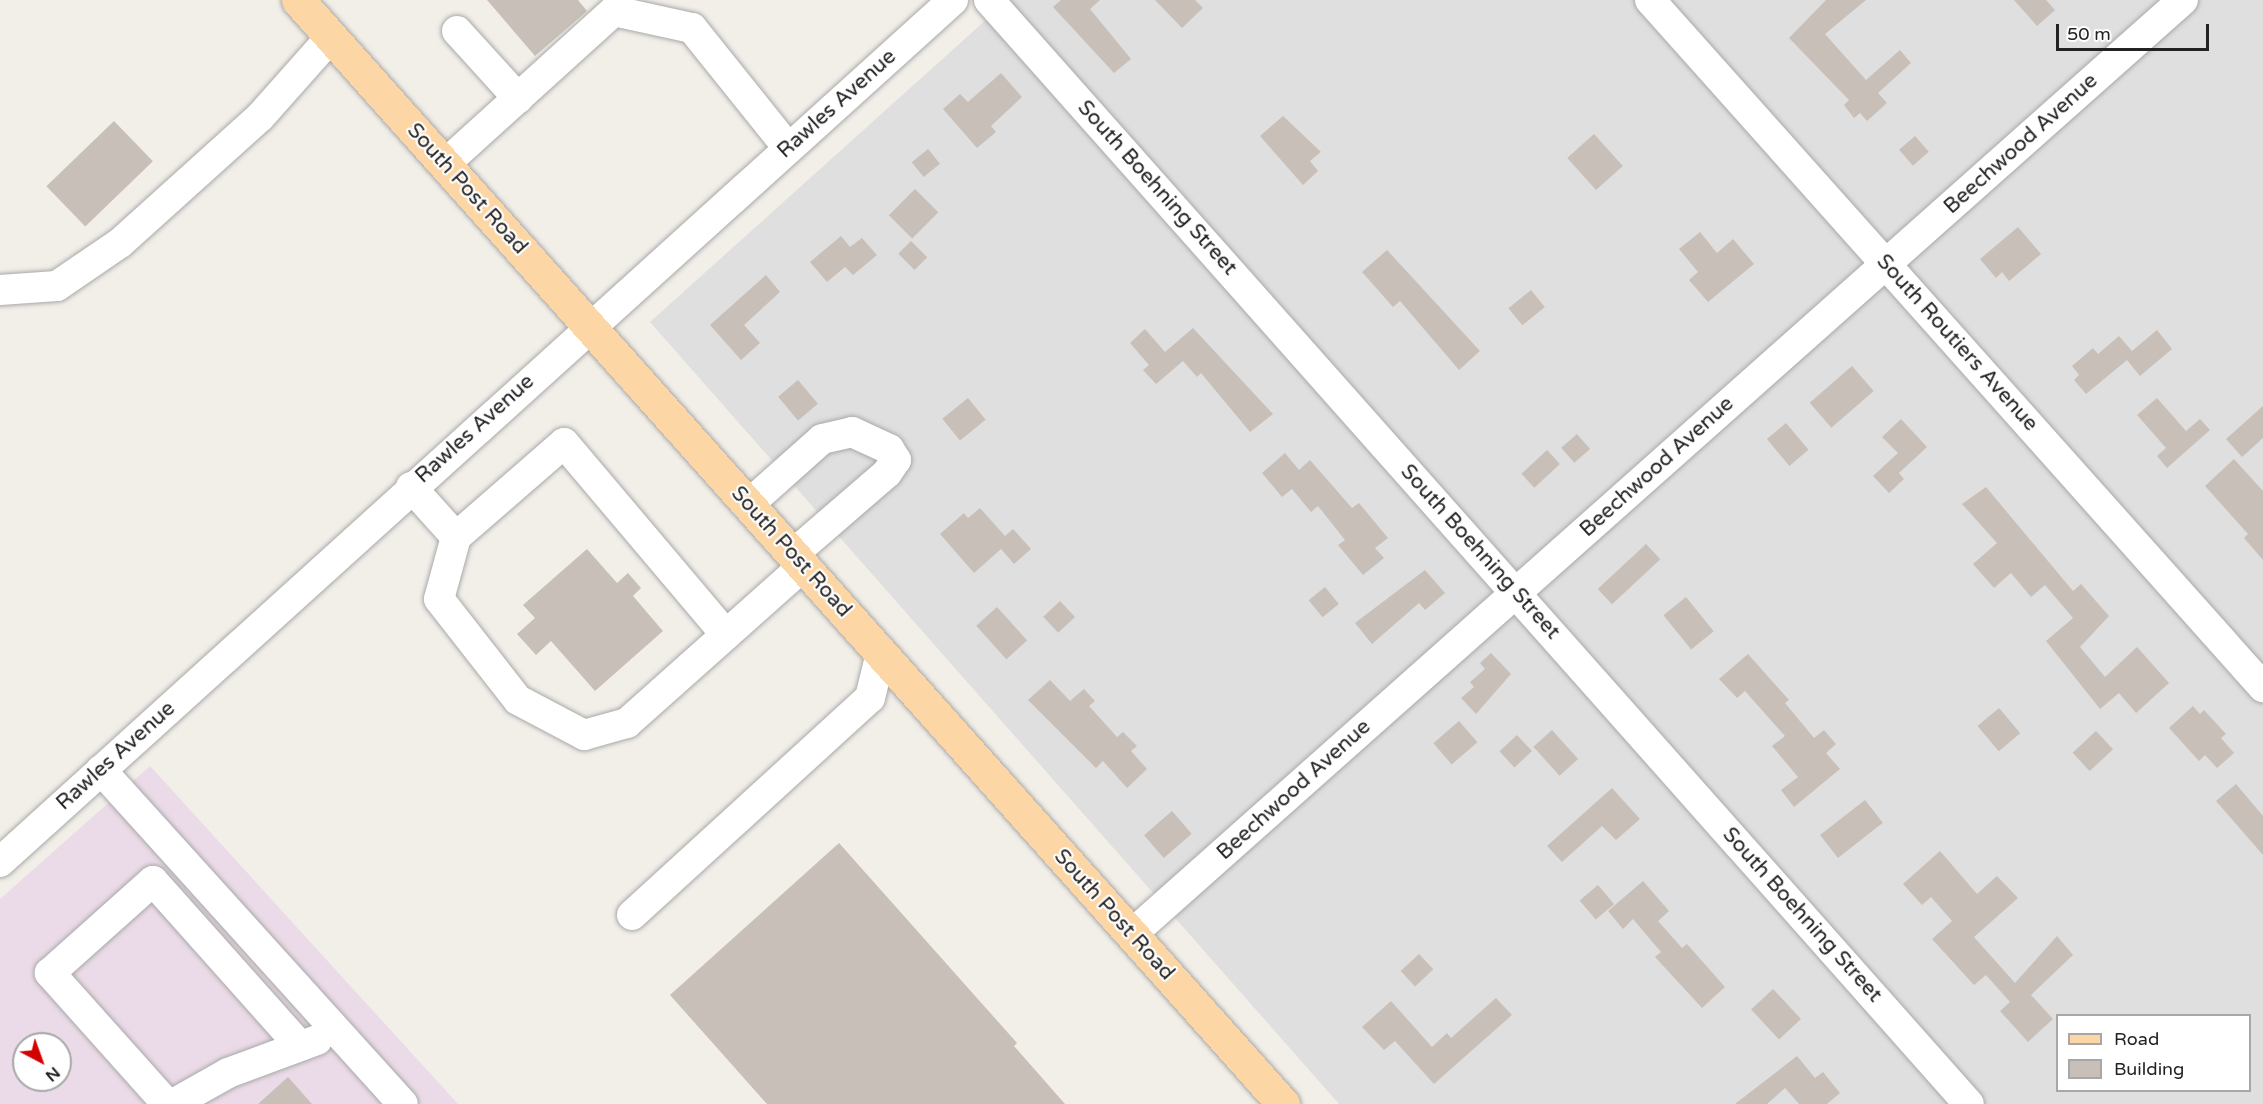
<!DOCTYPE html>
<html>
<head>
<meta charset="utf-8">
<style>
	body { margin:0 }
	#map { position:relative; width:2263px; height:1104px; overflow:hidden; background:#f2efe9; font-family:"Varela Round",sans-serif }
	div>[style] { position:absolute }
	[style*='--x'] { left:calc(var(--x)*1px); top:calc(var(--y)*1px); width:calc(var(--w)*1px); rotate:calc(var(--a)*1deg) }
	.residential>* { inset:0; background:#e0dfdf }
	.industrial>* { inset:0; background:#ebdbe8 }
	.building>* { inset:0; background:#c7bfb8; transform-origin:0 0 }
	.roads { filter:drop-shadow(0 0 2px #a9a9a9) drop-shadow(0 0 2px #a9a9a9) }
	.minor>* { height:30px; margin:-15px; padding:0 15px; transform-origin:15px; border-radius:15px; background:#fff }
	.major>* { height:33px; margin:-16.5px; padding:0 16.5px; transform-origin:16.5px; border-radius:16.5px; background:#fcd6a4 }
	span { translate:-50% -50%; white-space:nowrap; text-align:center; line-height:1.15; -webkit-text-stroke:4.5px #fff; paint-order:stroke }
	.street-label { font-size:21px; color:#222 }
	.legend { position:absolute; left:2056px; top:1014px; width:195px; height:78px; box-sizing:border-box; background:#fff; border:2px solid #a7a7a7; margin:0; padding:8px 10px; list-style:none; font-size:18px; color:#222 }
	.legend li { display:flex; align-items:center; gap:12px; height:30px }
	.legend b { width:30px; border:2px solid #a7a7a7 }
	.north { position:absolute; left:12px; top:1032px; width:60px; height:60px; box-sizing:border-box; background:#fff; border:2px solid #a7a7a7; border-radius:50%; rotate:139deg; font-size:16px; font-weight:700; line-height:24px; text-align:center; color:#222 }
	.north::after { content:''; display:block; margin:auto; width:21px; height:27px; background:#d40000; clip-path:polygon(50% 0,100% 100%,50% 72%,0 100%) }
	.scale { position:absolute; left:2056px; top:24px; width:153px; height:27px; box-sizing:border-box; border:3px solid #222; border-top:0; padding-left:8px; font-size:18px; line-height:21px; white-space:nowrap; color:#222; -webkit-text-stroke:4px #fff; paint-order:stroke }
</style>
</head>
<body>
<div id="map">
	<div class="residential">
		<div style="clip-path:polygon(evenodd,1008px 0,2263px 0,2263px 1104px,1339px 1104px,650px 322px,1008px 0,2058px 1016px,2250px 1016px,2250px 1090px,2058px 1090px,2058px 1016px)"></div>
	</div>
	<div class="industrial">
		<div style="clip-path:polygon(evenodd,150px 766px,458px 1104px,0 1104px,0 899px,150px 766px,24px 1044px,60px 1044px,60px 1080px,24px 1080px,24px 1044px)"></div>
	</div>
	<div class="building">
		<div style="clip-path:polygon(487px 0,578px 0,587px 11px,535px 56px)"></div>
		<div style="clip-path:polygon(1061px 0,1100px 0,1090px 9px,1131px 59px,1114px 73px,1053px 7px)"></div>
		<div style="clip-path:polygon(1155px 0,1195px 0,1203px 8px,1182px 28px)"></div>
		<div style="clip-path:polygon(1826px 0,1866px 0,1825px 34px,1866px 80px,1900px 50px,1911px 63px,1878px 93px,1887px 103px,1867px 121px,1860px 113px,1854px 118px,1844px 105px,1849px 100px,1789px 38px)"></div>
		<div style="clip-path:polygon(2014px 0,2046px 0,2055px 10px,2037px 26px)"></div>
		<div style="clip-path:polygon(1001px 73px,1022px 97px,991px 126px,996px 132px,977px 148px,943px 109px,960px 94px,968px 102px)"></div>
		<div style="clip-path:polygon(1283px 116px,1321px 152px,1310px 161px,1318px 171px,1303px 185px,1260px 136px)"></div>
		<div style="left:114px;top:121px;width:56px;height:94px;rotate:46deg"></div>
		<div style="left:1594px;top:134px;width:43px;height:36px;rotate:48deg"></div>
		<div style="left:1915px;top:136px;width:21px;height:21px;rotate:49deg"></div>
		<div style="left:928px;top:149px;width:19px;height:21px;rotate:51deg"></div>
		<div style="left:915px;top:189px;width:33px;height:37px;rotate:45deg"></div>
		<div style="clip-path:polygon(2018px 227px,2041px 254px,2009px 281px,2002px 272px,1996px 278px,1980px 259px)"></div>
		<div style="clip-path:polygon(1700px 232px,1717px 253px,1733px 239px,1754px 264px,1708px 302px,1689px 280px,1698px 272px,1679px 249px)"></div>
		<div style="clip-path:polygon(841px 236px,850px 247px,862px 238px,877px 255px,853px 275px,845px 267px,827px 282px,810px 262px)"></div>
		<div style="left:911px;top:241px;width:23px;height:18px;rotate:45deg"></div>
		<div style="clip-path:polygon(1387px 250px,1480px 351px,1459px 370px,1400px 301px,1393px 307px,1362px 272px)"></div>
		<div style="clip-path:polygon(766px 275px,780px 292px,744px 325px,760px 343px,741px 360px,710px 325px)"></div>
		<div style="left:1531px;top:290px;width:22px;height:29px;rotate:51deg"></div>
		<div style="clip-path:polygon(1193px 328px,1273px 414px,1250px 432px,1201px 373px,1197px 377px,1183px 361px,1156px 384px,1143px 370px,1149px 365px,1130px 343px,1145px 329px,1165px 352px)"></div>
		<div style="clip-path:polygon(2157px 330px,2172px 349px,2140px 376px,2127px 360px,2086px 394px,2074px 380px,2079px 375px,2072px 366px,2093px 348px,2098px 354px,2119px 336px,2132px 351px)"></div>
		<div style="left:1852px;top:366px;width:33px;height:56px;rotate:49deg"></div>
		<div style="left:798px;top:380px;width:31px;height:26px;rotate:50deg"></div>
		<div style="left:968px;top:398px;width:28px;height:33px;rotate:51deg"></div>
		<div style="clip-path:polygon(2157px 398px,2186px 431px,2200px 419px,2210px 430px,2167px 468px,2157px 456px,2166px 448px,2137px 415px)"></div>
		<div style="clip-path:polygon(2263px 406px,2263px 438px,2242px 457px,2226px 439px)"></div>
		<div style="clip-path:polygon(1901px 419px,1927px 447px,1899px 473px,1904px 479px,1889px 493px,1873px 476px,1898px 453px,1882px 437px)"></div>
		<div style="left:1786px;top:423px;width:35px;height:25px;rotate:50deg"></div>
		<div style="left:1577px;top:434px;width:20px;height:21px;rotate:49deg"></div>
		<div style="left:1547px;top:450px;width:19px;height:35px;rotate:47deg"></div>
		<div style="clip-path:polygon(1285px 453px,1299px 470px,1310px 460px,1352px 508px,1359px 503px,1388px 538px,1375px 548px,1384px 558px,1363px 575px,1338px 545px,1345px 540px,1318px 506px,1311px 512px,1292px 489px,1282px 497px,1262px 473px)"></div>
		<div style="clip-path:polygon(2234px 459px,2263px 491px,2263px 560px,2244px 538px,2248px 534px,2205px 486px)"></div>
		<div style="clip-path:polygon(1986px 487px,2073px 591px,2081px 584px,2109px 616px,2080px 647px,2105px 677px,2137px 647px,2169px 683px,2136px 713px,2119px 693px,2100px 709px,2046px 641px,2073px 618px,2045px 585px,2031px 597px,2011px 573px,1994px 588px,1973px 564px,1997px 543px,1962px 504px)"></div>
		<div style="clip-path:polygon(980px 508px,1005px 536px,1013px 529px,1031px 549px,1014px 564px,1001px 549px,974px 573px,940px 534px,964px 513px,968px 518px)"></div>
		<div style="left:1646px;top:544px;width:21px;height:66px;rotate:47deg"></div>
		<div style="clip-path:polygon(587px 549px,617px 583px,628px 573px,641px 588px,633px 596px,663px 631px,595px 691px,551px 641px,536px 655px,517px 634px,535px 618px,523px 605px)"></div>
		<div style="clip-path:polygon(1425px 570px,1445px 593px,1425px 610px,1419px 603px,1372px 644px,1355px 623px)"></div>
		<div style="left:1325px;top:587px;width:22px;height:21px;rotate:51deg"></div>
		<div style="left:1686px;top:597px;width:44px;height:29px;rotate:51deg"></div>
		<div style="left:1060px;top:601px;width:22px;height:23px;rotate:47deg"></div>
		<div style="left:997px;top:607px;width:45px;height:28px;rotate:48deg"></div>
		<div style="clip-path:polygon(1491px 653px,1511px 674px,1476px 714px,1461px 698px,1474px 687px,1470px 682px,1485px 669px,1480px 663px)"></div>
		<div style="clip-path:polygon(1748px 654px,1789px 700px,1785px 703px,1814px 738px,1824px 730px,1836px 744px,1826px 753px,1840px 769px,1794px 807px,1781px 790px,1798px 777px,1772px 746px,1785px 736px,1745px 691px,1737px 698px,1719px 679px)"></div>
		<div style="clip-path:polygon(1050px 680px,1070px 701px,1084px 689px,1095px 701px,1089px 706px,1117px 737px,1123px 732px,1137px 746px,1131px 751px,1147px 769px,1127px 788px,1103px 761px,1096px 768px,1028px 700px)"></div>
		<div style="clip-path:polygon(2193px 706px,2200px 714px,2204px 710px,2226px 734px,2221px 738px,2234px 753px,2217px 768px,2205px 755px,2199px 761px,2169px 728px)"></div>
		<div style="left:1999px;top:708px;width:33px;height:28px;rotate:50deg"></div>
		<div style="left:1459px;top:721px;width:28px;height:34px;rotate:49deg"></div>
		<div style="left:1552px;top:730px;width:39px;height:25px;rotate:48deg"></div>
		<div style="left:2096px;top:731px;width:25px;height:32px;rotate:47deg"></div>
		<div style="left:1517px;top:735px;width:22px;height:24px;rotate:47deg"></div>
		<div style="clip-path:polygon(2236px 784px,2263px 816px,2263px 855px,2216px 801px)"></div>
		<div style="clip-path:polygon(1612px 788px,1640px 819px,1616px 840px,1602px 826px,1562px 862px,1547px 846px)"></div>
		<div style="left:1865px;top:800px;width:29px;height:57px;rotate:52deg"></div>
		<div style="left:1172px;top:811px;width:30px;height:37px;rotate:49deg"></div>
		<div style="clip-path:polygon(839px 843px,1017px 1043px,1014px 1046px,1065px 1104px,767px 1104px,670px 995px)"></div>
		<div style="clip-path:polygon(1940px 851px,1977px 894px,1997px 876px,2018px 898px,1974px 937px,2015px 983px,2057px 936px,2073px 955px,2031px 995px,2053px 1019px,2028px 1042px,2000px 1011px,2010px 1002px,1986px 975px,1974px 985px,1932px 939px,1952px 921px,1931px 897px,1922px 905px,1903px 884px)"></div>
		<div style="clip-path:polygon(1643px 881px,1669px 911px,1658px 921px,1682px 948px,1687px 944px,1725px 987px,1702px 1008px,1655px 957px,1661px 952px,1633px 919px,1623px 929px,1608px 911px)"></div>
		<div style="left:1598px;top:885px;width:25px;height:24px;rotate:50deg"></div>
		<div style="left:1419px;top:954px;width:21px;height:25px;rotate:47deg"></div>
		<div style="left:1773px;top:989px;width:41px;height:30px;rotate:47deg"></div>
		<div style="clip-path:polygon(1496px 998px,1512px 1015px,1434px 1084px,1395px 1041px,1384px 1050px,1362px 1027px,1391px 1001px,1432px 1047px,1447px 1033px,1451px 1038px)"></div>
		<div style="clip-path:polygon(1797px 1056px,1815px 1078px,1823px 1072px,1840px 1093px,1827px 1104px,1799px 1104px,1785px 1088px,1767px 1104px,1735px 1104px)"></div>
		<div style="clip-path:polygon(288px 1077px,312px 1104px,258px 1104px)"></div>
	</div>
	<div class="roads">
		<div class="minor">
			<div style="--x:989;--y:0;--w:1476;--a:48.41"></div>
			<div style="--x:1650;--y:0;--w:921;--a:48.26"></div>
			<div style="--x:457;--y:31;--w:91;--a:47.7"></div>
			<div style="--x:445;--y:164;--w:228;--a:-42.2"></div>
			<div style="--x:614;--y:11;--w:80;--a:12.3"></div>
			<div style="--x:692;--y:28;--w:154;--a:51.3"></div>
			<div style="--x:0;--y:290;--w:57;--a:-4"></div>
			<div style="--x:57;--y:286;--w:76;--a:-34.3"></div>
			<div style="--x:120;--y:243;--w:188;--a:-42"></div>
			<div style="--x:260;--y:117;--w:107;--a:-48.4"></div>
			<div style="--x:411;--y:487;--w:67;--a:48"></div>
			<div style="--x:456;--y:537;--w:143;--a:-41"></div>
			<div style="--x:564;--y:443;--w:251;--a:49.8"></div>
			<div style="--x:748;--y:505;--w:99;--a:-41.7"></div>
			<div style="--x:822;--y:439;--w:31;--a:-13"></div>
			<div style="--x:852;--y:432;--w:41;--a:24.7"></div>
			<div style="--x:889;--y:449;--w:13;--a:58"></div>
			<div style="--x:896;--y:460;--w:16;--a:125"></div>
			<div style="--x:887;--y:473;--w:124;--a:139.2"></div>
			<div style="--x:456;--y:537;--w:64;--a:105.3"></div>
			<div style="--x:439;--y:599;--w:128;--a:52"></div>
			<div style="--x:518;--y:700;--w:75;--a:27.9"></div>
			<div style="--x:584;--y:735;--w:45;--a:-15.6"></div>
			<div style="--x:627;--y:723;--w:236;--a:-41.7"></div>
			<div style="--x:101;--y:770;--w:450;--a:47.9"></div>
			<div style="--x:0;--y:862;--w:1285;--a:-42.13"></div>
			<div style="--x:632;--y:915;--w:322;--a:-42.4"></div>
			<div style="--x:870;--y:698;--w:46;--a:-76.3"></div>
			<div style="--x:1132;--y:934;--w:1406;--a:-41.63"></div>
			<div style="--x:167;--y:1104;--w:176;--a:-131.8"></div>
			<div style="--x:50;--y:973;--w:138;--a:-41.8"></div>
			<div style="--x:153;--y:881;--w:221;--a:48.3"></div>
			<div style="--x:173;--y:1104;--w:63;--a:-29.4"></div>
			<div style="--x:228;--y:1073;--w:95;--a:-20.3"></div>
		</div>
		<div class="major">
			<div style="--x:298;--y:0;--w:1480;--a:48.26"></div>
		</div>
	</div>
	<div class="street-label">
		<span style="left:837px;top:104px;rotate:-42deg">Rawles Avenue</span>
		<span style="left:2021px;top:144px;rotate:-42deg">Beechwood Avenue</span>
		<span style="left:1157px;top:188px;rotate:48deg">South Boehning Street</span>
		<span style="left:467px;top:189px;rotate:48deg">South Post Road</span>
		<span style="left:1957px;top:343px;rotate:48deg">South Routiers Avenue</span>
		<span style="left:475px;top:429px;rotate:-42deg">Rawles Avenue</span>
		<span style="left:1657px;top:467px;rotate:-42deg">Beechwood Avenue</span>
		<span style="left:791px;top:552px;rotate:48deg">South Post Road</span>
		<span style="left:1480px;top:552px;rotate:48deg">South Boehning Street</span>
		<span style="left:116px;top:756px;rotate:-42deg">Rawles Avenue</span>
		<span style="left:1294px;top:790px;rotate:-42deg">Beechwood Avenue</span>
		<span style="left:1114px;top:915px;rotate:48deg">South Post Road</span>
		<span style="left:1802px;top:915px;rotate:48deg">South Boehning Street</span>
	</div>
	<ul class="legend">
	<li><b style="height:8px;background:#fcd6a4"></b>Road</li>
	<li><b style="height:16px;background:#c7bfb8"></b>Building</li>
	</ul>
	<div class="north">N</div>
	<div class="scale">50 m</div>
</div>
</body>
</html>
